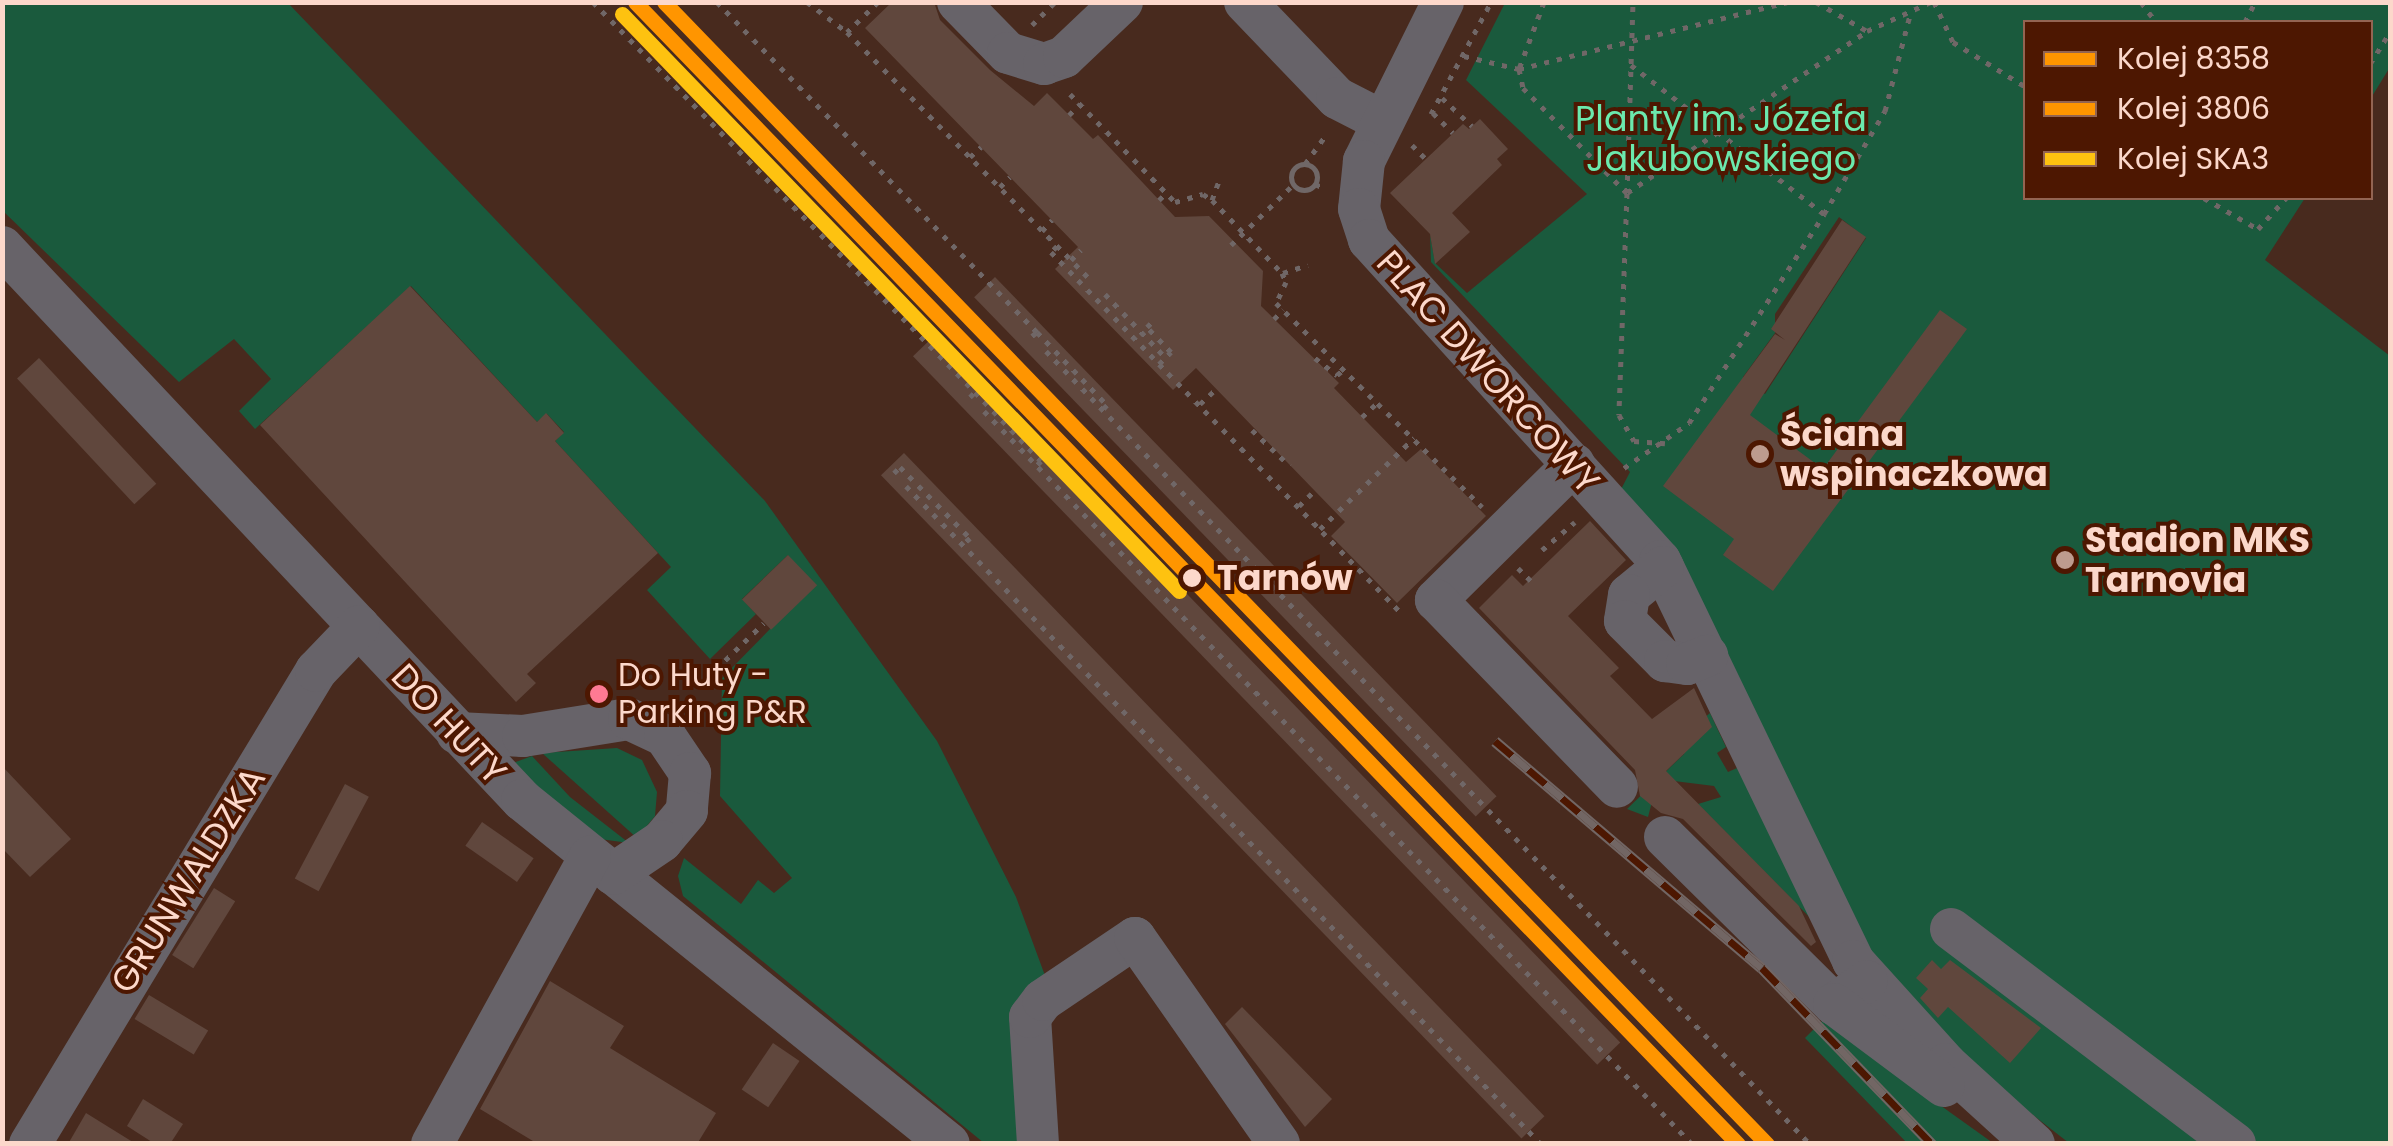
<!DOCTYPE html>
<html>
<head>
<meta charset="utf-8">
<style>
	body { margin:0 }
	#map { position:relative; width:2393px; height:1146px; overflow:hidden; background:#482a1e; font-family:Poppins,sans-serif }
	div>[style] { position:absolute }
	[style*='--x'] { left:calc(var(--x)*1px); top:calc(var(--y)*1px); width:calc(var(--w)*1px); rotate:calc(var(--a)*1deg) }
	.green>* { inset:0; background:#1a5a3d }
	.building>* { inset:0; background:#60473d; transform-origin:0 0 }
	.path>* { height:5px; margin-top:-2.5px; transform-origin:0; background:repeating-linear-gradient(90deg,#706767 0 5px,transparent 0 13px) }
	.path>.ring { margin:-2.5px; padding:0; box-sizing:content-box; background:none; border:5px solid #706767; border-radius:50% }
	.minor>* { height:42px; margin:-21px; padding:0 21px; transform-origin:21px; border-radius:21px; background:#676369 }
	.rail>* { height:11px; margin-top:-5.5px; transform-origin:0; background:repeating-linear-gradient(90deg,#4d1701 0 22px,#726664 0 44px); box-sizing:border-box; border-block:2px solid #726664 }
	.rail-1>* { height:15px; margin:-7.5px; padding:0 7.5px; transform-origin:7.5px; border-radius:7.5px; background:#ff9500 }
	.rail-2>* { height:15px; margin:-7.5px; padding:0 7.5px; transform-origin:7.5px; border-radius:7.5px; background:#ff9500 }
	.rail-3>* { height:15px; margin:-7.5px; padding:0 7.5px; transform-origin:7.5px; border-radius:7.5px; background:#fec210 }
	.dots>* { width:28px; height:28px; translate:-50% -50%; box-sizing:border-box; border:5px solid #4d1701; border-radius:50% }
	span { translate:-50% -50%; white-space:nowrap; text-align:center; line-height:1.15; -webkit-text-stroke:8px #4d1701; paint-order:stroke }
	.bus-label { font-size:32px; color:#fcd8cb }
	.left { translate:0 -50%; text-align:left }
	.park-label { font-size:35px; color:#6be9ad }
	.street-label { font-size:35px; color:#fcd8cb }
	.poi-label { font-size:35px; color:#fcd8cb; font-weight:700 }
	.stop-label { font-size:35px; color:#fcd8cb; font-weight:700 }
	.frame { position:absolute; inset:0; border:5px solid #fcd8cb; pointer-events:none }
	.legend { position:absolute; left:2023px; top:20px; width:350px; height:180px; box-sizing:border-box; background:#4d1701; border:2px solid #936452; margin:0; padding:12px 18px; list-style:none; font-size:30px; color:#fcd8cb }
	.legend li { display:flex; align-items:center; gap:20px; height:50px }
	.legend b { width:50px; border:2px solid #936452 }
</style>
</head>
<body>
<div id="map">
	<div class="green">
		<div style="clip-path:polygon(3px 3px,288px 3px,765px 501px,937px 741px,1016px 897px,1047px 981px,1026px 1143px,984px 1143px,683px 896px,678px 876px,684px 858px,741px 904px,758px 880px,774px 893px,792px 878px,720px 796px,722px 678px,770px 629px,788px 555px,742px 599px,756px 614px,710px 659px,647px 590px,671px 567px,555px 441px,564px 432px,547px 414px,537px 422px,411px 286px,255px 429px,239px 411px,271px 379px,234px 339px,179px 382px,3px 211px)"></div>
		<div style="clip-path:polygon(evenodd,1505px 3px,2390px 3px,2390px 67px,2371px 98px,2370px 22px,2026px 22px,2026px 198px,2305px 198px,2265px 260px,2390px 356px,2390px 1143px,2069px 1143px,1993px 1084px,1852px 938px,1618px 495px,1630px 472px,1431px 262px,1430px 234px,1435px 263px,1467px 293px,1587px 194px,1466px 80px,1505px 3px,1839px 217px,1866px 238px,1765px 394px,1743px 377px,1775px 333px,1775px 314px,1839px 217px)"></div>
		<div style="clip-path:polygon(1710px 713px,1726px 747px,1717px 753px,1728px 772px,1737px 768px,1825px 933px,1698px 804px,1721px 797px,1714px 786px,1674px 781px,1653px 798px,1648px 817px,1627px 809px,1684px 754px,1689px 731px)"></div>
		<div style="clip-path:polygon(617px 748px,642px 760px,657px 792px,655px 816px,637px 838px,542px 753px)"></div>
		<div style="clip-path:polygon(532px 756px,570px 797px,629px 843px,585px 837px,513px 763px)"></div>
		<div style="clip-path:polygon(1829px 1014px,1937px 1103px,1993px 1143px,1907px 1143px,1805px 1038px)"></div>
	</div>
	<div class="building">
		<div style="clip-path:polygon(892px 2px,934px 2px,940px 20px,990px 70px,1034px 106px,1047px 93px,1093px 139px,1098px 135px,1175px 217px,1209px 216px,1263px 271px,1261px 306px,1339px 383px,1334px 388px,1406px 462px,1421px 449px,1486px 516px,1397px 603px,1331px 536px,1345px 522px,1196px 368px,1173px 390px,1055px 269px,1078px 247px,865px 28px)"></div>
		<div style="clip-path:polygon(1480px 119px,1508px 149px,1497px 159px,1502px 165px,1452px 213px,1470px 232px,1435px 264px,1430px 234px,1390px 193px,1463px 124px,1469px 129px)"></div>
		<div style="clip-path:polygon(1842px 220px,1866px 237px,1750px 415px,1823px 469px,1940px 310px,1967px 329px,1773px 591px,1723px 555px,1734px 539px,1663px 486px,1775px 334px,1785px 340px,1771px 329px)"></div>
		<div style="left:995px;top:277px;width:722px;height:29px;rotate:46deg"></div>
		<div style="clip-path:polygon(410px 286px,537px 422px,546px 413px,564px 433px,555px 441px,658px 553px,527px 674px,536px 683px,516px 702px,260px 425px)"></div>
		<div style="left:936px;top:334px;width:985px;height:32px;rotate:46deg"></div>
		<div style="left:39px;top:358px;width:172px;height:30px;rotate:47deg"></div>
		<div style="left:904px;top:453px;width:922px;height:32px;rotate:46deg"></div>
		<div style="clip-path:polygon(1590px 521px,1626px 560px,1568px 616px,1619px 668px,1610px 676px,1652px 719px,1694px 688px,1712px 727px,1666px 771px,1799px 906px,1816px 942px,1811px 946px,1683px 819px,1661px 813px,1640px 796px,1635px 770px,1479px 608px,1512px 575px,1523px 586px)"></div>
		<div style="left:788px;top:555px;width:42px;height:64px;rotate:46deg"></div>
		<div style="clip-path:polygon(2px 766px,71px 839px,30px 877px,2px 848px)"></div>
		<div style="left:345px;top:784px;width:27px;height:107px;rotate:28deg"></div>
		<div style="left:482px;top:822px;width:63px;height:29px;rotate:35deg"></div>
		<div style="left:214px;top:888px;width:25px;height:79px;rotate:32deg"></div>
		<div style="clip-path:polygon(1932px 960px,1941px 969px,1950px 960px,2041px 1028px,2010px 1063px,1948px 1007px,1938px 1018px,1920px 998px,1928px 989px,1916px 978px)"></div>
		<div style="clip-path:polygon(550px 981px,624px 1026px,610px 1048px,716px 1113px,697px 1144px,538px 1144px,480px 1109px)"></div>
		<div style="left:149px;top:995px;width:69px;height:28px;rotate:31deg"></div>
		<div style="clip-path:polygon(1242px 1007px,1332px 1099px,1305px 1127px,1225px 1024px)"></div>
		<div style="left:773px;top:1043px;width:32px;height:56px;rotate:34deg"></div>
		<div style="clip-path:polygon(143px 1099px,183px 1124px,170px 1144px,155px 1144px,127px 1126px)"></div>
		<div style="clip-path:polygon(86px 1113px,136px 1144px,68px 1144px)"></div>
	</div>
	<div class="path">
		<div style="--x:593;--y:2;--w:546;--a:45.59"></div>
		<div style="--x:717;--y:2;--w:460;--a:45.9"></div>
		<div style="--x:807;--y:2;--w:50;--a:36.9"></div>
		<div style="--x:878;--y:2;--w:43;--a:135.9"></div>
		<div style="--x:847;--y:32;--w:348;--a:45.5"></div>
		<div style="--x:1544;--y:2;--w:72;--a:110.5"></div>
		<div style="--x:1519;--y:69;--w:19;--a:78"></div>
		<div style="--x:1523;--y:88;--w:148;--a:45.3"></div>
		<div style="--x:1627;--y:193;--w:222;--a:92.1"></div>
		<div style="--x:1619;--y:415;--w:30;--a:60"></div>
		<div style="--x:1634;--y:441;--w:31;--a:4"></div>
		<div style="--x:1816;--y:2;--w:59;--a:29.6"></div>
		<div style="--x:1934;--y:2;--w:44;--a:64.6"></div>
		<div style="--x:1953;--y:42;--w:86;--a:31.7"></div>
		<div style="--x:2141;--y:2;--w:25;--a:53"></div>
		<div style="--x:2245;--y:22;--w:22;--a:-63"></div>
		<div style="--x:1032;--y:25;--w:33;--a:-45"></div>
		<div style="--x:1464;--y:56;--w:57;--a:13.3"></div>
		<div style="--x:1519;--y:69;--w:276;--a:-14"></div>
		<div style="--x:2370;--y:64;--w:38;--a:-58"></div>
		<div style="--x:1631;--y:65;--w:110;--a:37.6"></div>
		<div style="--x:1718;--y:132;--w:110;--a:146.2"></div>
		<div style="--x:1627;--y:193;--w:191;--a:-88.2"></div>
		<div style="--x:1070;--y:94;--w:151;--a:45.8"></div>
		<div style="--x:1175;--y:202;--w:29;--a:-16"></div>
		<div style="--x:1203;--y:194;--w:11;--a:34"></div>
		<div style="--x:1212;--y:200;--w:101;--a:46.2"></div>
		<div style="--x:1282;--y:273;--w:10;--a:66"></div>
		<div style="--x:1286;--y:282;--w:23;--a:115"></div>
		<div style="--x:1276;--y:303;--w:290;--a:44.7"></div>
		<div style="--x:1442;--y:98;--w:41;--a:43"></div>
		<div style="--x:1433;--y:113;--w:28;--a:45"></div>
		<div style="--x:1431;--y:114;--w:127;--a:-61.8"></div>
		<div style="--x:1069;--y:115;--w:16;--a:-45"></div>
		<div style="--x:1412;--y:145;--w:24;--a:45"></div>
		<div style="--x:970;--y:157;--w:15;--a:-42"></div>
		<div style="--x:1305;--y:164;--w:37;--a:-54"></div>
		<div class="ring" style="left:1291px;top:164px;width:21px;height:21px"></div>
		<div style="--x:1315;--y:184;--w:12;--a:24"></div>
		<div style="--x:1000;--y:187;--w:14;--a:-45"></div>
		<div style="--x:2204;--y:198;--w:62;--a:29.9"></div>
		<div style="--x:2258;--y:229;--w:42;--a:-47.9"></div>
		<div style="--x:1159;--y:200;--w:10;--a:-45"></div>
		<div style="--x:1212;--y:200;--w:23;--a:-70"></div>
		<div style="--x:1824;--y:214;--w:134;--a:-142.3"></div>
		<div style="--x:1718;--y:132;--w:180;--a:-34.1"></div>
		<div style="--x:1867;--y:31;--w:70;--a:-24.4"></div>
		<div style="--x:1042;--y:231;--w:15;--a:-48"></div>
		<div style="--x:1231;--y:245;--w:88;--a:-44.1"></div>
		<div style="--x:1057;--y:246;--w:8;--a:135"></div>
		<div style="--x:1051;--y:252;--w:156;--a:46"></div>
		<div style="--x:1159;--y:364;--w:17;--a:-45"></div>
		<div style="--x:1171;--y:352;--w:35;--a:-134"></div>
		<div style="--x:1147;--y:327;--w:6;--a:-45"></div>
		<div style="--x:1071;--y:260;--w:14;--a:-45"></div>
		<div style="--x:1283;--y:273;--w:26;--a:-18"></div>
		<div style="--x:1105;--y:294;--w:87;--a:46.4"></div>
		<div style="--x:1274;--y:319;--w:13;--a:-45"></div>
		<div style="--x:1032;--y:336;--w:6;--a:-39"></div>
		<div style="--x:1037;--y:332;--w:101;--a:46.2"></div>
		<div style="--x:1107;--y:405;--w:7;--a:135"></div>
		<div style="--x:1046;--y:351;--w:1101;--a:46.07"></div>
		<div style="--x:1315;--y:358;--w:28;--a:38"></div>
		<div style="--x:1337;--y:375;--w:6;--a:-39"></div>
		<div style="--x:1159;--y:364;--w:347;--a:45.8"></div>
		<div style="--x:970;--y:397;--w:7;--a:-45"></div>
		<div style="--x:975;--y:392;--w:95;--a:46.3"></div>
		<div style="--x:1041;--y:461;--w:6;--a:135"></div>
		<div style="--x:1200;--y:404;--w:22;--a:-43"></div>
		<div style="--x:984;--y:411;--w:1019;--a:45.99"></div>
		<div style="--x:1362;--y:417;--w:18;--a:-43"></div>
		<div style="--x:1252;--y:430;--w:52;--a:43.5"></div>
		<div style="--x:1624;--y:468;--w:79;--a:-34.7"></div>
		<div style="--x:1689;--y:423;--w:249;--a:-57.1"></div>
		<div style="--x:1824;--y:214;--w:120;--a:-59.4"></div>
		<div style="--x:1885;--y:111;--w:103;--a:-75.4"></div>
		<div style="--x:894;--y:473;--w:8;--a:-45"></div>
		<div style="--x:900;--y:467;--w:100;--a:45.4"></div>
		<div style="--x:970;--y:538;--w:9;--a:139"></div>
		<div style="--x:906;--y:486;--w:914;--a:46.02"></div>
		<div style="--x:1299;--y:506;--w:21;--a:-45"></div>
		<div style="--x:1320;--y:529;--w:131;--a:-44.1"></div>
		<div style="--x:1542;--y:550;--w:43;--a:-40.3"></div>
		<div style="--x:1518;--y:568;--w:18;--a:45"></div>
		<div style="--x:716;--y:669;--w:66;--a:-43.8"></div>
	</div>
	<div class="minor">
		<div style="--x:958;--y:2;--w:71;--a:45.6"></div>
		<div style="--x:1008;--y:53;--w:38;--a:17"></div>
		<div style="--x:1044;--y:64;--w:21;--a:-19"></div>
		<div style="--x:1064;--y:57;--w:80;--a:-43.5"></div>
		<div style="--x:1245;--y:2;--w:133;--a:46.2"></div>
		<div style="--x:1337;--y:98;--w:51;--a:27.1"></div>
		<div style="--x:1443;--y:2;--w:178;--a:116.4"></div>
		<div style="--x:1364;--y:161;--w:48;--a:95.9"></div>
		<div style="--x:1359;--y:209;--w:33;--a:72"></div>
		<div style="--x:1369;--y:240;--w:433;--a:47.8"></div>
		<div style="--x:1660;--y:561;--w:444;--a:64.2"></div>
		<div style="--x:1853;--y:961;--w:139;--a:47.9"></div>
		<div style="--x:1946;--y:1064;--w:119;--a:42.3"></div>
		<div style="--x:2;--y:247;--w:759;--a:46.76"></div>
		<div style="--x:522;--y:800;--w:548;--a:38.86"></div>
		<div style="--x:1574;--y:464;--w:194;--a:135.4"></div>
		<div style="--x:1436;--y:600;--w:260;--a:45.9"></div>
		<div style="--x:1663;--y:567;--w:44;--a:140.5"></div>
		<div style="--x:1629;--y:595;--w:26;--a:99"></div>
		<div style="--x:1625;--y:621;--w:57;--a:45"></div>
		<div style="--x:1665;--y:661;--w:22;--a:8"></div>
		<div style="--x:1687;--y:664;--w:22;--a:-22"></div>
		<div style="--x:457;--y:733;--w:66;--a:2.6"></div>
		<div style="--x:523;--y:736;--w:107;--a:-9.1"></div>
		<div style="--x:629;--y:719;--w:40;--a:25"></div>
		<div style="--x:665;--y:736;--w:45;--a:56"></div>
		<div style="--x:690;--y:773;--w:38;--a:95"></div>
		<div style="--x:687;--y:811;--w:39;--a:130"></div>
		<div style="--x:662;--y:841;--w:59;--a:146"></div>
		<div style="--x:1665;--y:837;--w:238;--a:44.7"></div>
		<div style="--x:1834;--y:1004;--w:40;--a:-34.9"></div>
		<div style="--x:1951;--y:929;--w:356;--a:37.1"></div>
		<div style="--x:1834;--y:1004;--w:137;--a:36.7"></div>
		<div style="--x:30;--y:1144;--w:553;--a:-58.84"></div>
		<div style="--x:316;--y:671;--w:62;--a:-46.3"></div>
		<div style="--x:432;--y:1144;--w:328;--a:-61.2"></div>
		<div style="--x:1038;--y:1144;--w:127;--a:-93.6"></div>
		<div style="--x:1030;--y:1017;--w:21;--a:-53"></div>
		<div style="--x:1043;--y:1000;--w:111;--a:-34"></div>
		<div style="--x:1135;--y:938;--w:251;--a:55"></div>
	</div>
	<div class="rail">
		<div style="--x:1495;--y:741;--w:350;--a:40.4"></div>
		<div style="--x:1762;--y:968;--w:245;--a:46"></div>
	</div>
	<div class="rail-1">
		<div style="--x:635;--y:2;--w:1588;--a:46"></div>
	</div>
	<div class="rail-2">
		<div style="--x:664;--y:2;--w:1588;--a:46"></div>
	</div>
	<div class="rail-3">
		<div style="--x:622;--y:14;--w:802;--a:46.01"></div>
	</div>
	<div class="dots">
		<div style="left:1760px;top:454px;background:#bd9b8e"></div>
		<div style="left:2065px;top:560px;background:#bd9b8e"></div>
		<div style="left:1192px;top:578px;background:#fcd8cb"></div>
		<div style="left:599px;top:694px;background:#fe7a93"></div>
	</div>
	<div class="bus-label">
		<span class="left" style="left:618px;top:694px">Do Huty -<br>Parking P&amp;R</span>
	</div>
	<div class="park-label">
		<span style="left:1721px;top:139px">Planty im. Józefa<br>Jakubowskiego</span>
	</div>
	<div class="street-label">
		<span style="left:1488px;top:372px;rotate:48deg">PLAC DWORCOWY</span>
		<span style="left:449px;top:724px;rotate:47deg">DO HUTY</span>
		<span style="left:188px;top:880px;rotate:-58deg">GRUNWALDZKA</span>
	</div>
	<div class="poi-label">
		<span class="left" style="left:1780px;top:454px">Ściana<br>wspinaczkowa</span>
		<span class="left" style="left:2085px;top:560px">Stadion MKS<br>Tarnovia</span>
	</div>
	<div class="stop-label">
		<span class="left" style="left:1217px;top:578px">Tarnów</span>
	</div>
	<div class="frame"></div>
	<ul class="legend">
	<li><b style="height:12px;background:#ff9500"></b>Kolej 8358</li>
	<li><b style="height:12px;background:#ff9500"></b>Kolej 3806</li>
	<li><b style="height:12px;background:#fec210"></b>Kolej SKA3</li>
	</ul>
</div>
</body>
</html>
